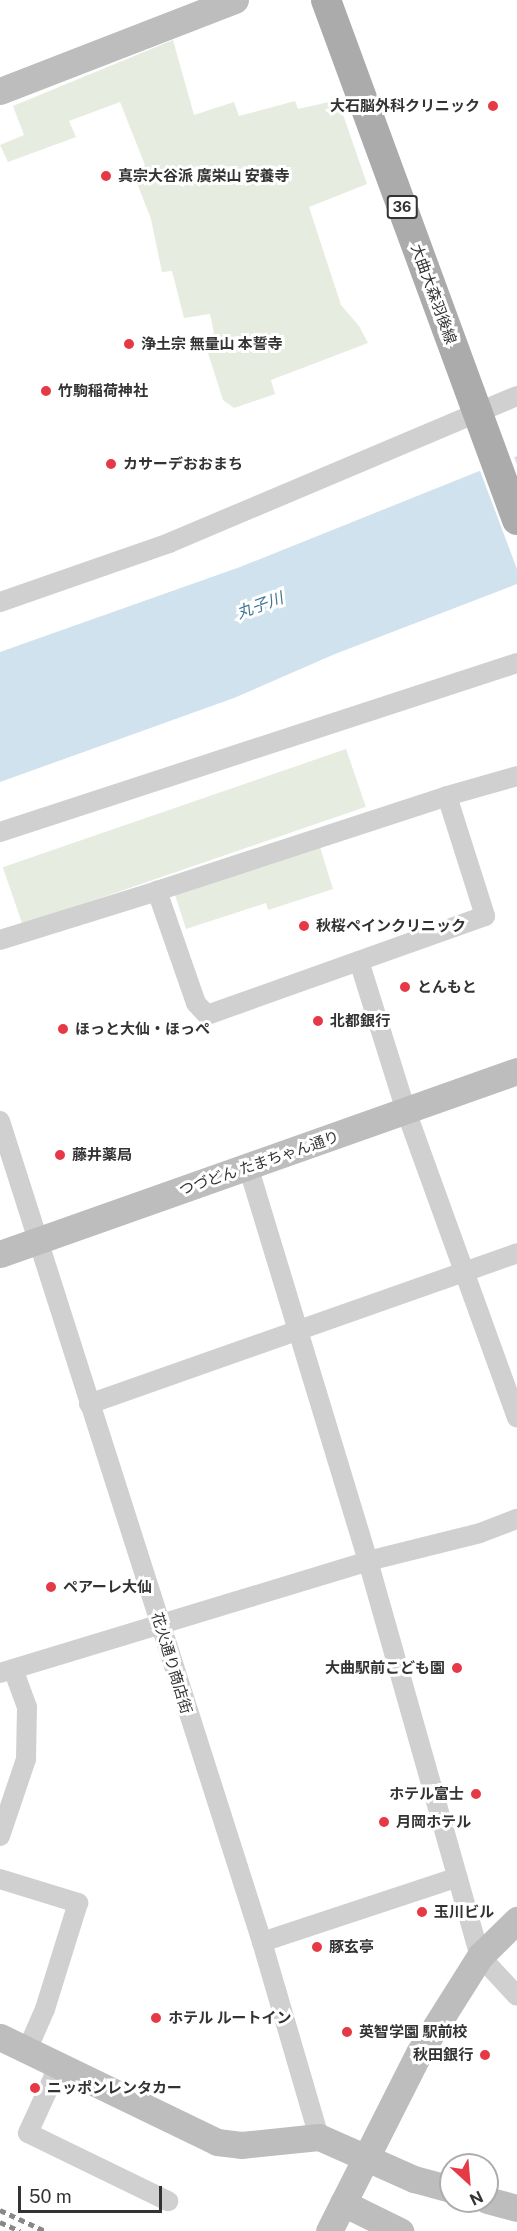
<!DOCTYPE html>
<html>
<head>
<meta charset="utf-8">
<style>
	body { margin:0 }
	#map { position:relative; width:517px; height:2231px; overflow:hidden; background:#fff; font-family:"Public Sans","Noto Sans JP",sans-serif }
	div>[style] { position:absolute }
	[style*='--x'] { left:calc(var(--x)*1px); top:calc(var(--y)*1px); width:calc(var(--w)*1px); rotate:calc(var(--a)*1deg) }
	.green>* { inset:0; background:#e6ecdf; transform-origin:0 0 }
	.water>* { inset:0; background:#cfe2ee }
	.pier>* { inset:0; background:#fff }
	.street>* { height:20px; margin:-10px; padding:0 10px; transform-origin:10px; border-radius:10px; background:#d0d0d0 }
	.secondary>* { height:27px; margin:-13.5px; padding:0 13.5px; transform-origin:13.5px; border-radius:13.5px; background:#bdbdbd }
	.primary>* { height:30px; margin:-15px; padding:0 15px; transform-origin:15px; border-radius:15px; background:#ababab }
	.rail>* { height:4.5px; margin-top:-2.25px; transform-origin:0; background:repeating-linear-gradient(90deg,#888 0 6px,transparent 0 10.5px) }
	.dots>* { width:16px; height:16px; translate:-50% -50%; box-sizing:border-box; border:3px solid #fff; border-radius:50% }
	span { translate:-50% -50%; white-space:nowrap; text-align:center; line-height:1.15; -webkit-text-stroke:6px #fff; paint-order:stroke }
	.shield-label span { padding:2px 4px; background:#fff; border:2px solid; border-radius:4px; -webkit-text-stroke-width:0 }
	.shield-label { font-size:14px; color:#333; font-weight:700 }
	.poi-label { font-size:15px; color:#333; font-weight:700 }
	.right { translate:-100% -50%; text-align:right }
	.left { translate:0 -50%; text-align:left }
	.street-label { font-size:15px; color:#333 }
	.water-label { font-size:16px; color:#3f7597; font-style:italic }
	.north { position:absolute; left:439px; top:2153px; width:60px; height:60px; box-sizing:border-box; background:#fff; border:2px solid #adadad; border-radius:50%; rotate:154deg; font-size:16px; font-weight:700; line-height:24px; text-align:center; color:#333 }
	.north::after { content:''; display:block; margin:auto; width:21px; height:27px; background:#e63946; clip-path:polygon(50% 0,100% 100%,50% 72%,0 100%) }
	.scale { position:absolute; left:18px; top:2186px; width:144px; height:27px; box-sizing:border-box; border:3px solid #333; border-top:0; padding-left:8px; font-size:18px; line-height:21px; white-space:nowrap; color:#333; -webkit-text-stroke:4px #fff; paint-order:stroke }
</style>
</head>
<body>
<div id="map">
	<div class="green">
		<div style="clip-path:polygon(173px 40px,194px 115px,234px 102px,239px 116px,295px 101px,298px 109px,338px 100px,367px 184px,309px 207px,341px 305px,359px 326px,368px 343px,271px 380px,275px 394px,234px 408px,223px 400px,203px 337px,214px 333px,210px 314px,184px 318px,172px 271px,162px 272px,151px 219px,132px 170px,145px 165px,120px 102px,69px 121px,76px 137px,8px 162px,0 145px,24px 135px,13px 106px)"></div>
		<div style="left:346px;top:749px;width:61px;height:363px;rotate:71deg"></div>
		<div style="clip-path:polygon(320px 847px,333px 889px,268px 910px,266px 903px,186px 929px,175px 895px)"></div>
	</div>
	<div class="water">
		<div style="clip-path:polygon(517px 456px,517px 584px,335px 654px,234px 698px,0 782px,0 652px,240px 567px)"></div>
	</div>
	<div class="pier">
		<div style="clip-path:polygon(513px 454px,517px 465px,517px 569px,479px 468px)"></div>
	</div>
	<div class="street">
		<div style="--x:0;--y:602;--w:179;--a:-19.2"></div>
		<div style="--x:169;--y:543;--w:378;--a:-22.9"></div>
		<div style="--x:447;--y:796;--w:126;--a:72.4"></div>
		<div style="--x:485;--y:916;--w:295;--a:160.4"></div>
		<div style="--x:207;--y:1015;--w:16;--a:-133"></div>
		<div style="--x:196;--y:1003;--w:119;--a:-109.2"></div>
		<div style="--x:157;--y:891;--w:305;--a:-18.1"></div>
		<div style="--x:447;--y:796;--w:73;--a:-15.9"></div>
		<div style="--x:0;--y:832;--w:544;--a:-18.1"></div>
		<div style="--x:0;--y:940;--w:164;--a:-17.3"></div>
		<div style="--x:359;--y:961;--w:157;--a:72.6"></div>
		<div style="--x:406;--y:1111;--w:326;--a:70.1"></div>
		<div style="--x:0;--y:1121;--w:862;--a:72.3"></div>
		<div style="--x:262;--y:1942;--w:203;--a:73.7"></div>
		<div style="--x:248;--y:1166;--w:413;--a:73.1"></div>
		<div style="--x:368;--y:1561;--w:411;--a:74.2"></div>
		<div style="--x:480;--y:1956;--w:54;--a:47.2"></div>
		<div style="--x:89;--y:1404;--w:454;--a:-19.4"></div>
		<div style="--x:0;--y:1673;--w:385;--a:-16.9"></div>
		<div style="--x:368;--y:1561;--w:115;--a:-14"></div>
		<div style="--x:480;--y:1533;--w:40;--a:-21"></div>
		<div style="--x:0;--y:1836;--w:81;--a:-71.3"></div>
		<div style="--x:26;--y:1759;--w:52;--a:-88.9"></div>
		<div style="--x:27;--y:1707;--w:40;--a:-110.2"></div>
		<div style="--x:0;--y:1879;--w:82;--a:17.1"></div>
		<div style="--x:78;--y:1903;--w:111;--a:107.3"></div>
		<div style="--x:45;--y:2009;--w:43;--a:113.6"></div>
		<div style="--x:262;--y:1942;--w:206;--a:-18.3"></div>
		<div style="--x:60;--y:2063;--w:77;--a:114.6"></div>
		<div style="--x:28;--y:2133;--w:156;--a:25.9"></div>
	</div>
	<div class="secondary">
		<div style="--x:0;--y:91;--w:252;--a:-21.2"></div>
		<div style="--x:0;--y:1254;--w:548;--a:-19.49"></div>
		<div style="--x:0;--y:2037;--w:241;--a:25.8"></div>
		<div style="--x:217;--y:2142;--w:24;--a:7"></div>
		<div style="--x:241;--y:2145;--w:78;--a:-5.9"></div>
		<div style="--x:319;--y:2137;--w:104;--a:23.9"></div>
		<div style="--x:414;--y:2179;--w:38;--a:15"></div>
		<div style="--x:487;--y:2200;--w:31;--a:15"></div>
		<div style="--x:343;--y:2203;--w:64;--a:26.2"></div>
		<div style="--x:329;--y:2231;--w:199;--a:-63.2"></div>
		<div style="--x:419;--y:2053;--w:115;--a:-57.8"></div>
		<div style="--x:480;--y:1956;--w:52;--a:-44.2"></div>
	</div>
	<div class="primary">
		<div style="--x:326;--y:0;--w:554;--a:69.83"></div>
	</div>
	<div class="rail">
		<div style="--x:0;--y:2210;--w:50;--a:25"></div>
		<div style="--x:0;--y:2222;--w:22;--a:24"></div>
	</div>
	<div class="dots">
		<div style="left:493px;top:106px;background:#e63946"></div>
		<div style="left:106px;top:176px;background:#e63946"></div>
		<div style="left:129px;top:344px;background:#e63946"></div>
		<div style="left:46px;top:391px;background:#e63946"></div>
		<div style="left:111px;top:464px;background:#e63946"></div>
		<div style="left:304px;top:926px;background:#e63946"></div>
		<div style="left:405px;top:987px;background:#e63946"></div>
		<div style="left:318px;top:1021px;background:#e63946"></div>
		<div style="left:63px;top:1029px;background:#e63946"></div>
		<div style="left:60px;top:1155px;background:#e63946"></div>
		<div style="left:51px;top:1587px;background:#e63946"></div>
		<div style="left:457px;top:1668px;background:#e63946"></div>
		<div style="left:476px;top:1794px;background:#e63946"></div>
		<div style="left:384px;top:1822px;background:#e63946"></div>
		<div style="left:422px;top:1912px;background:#e63946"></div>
		<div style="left:317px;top:1947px;background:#e63946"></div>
		<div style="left:156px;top:2018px;background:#e63946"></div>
		<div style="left:347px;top:2032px;background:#e63946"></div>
		<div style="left:485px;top:2055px;background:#e63946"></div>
		<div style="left:35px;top:2088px;background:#e63946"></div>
	</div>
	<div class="shield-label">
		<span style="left:402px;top:207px">36</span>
	</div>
	<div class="poi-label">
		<span class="right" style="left:480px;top:106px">大石脳外科クリニック</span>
		<span class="left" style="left:118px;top:176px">真宗大谷派 廣栄山 安養寺</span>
		<span class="left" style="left:141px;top:344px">浄土宗 無量山 本誓寺</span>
		<span class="left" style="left:58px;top:391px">竹駒稲荷神社</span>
		<span class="left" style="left:123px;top:464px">カサーデおおまち</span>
		<span class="left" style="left:316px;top:926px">秋桜ペインクリニック</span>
		<span class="left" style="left:417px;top:987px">とんもと</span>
		<span class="left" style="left:330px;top:1021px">北都銀行</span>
		<span class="left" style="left:75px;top:1029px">ほっと大仙・ほっぺ</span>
		<span class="left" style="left:72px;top:1155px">藤井薬局</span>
		<span class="left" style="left:63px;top:1587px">ペアーレ大仙</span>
		<span class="right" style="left:445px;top:1668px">大曲駅前こども園</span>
		<span class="right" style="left:464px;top:1794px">ホテル富士</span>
		<span class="left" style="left:396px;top:1822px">月岡ホテル</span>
		<span class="left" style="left:434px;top:1912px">玉川ビル</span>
		<span class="left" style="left:329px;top:1947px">豚玄亭</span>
		<span class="left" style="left:168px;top:2018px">ホテル ルートイン</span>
		<span class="left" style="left:359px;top:2032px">英智学園 駅前校</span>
		<span class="right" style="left:473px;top:2055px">秋田銀行</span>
		<span class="left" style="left:47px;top:2088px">ニッポンレンタカー</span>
	</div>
	<div class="street-label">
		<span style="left:434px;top:294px;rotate:70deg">大曲大森羽後線</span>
		<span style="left:259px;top:1163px;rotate:-19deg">つづどん たまちゃん通り</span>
		<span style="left:172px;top:1663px;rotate:73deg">花火通り商店街</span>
	</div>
	<div class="water-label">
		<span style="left:260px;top:606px;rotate:-20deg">丸子川</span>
	</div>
	<div class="north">N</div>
	<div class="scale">50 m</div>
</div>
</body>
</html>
